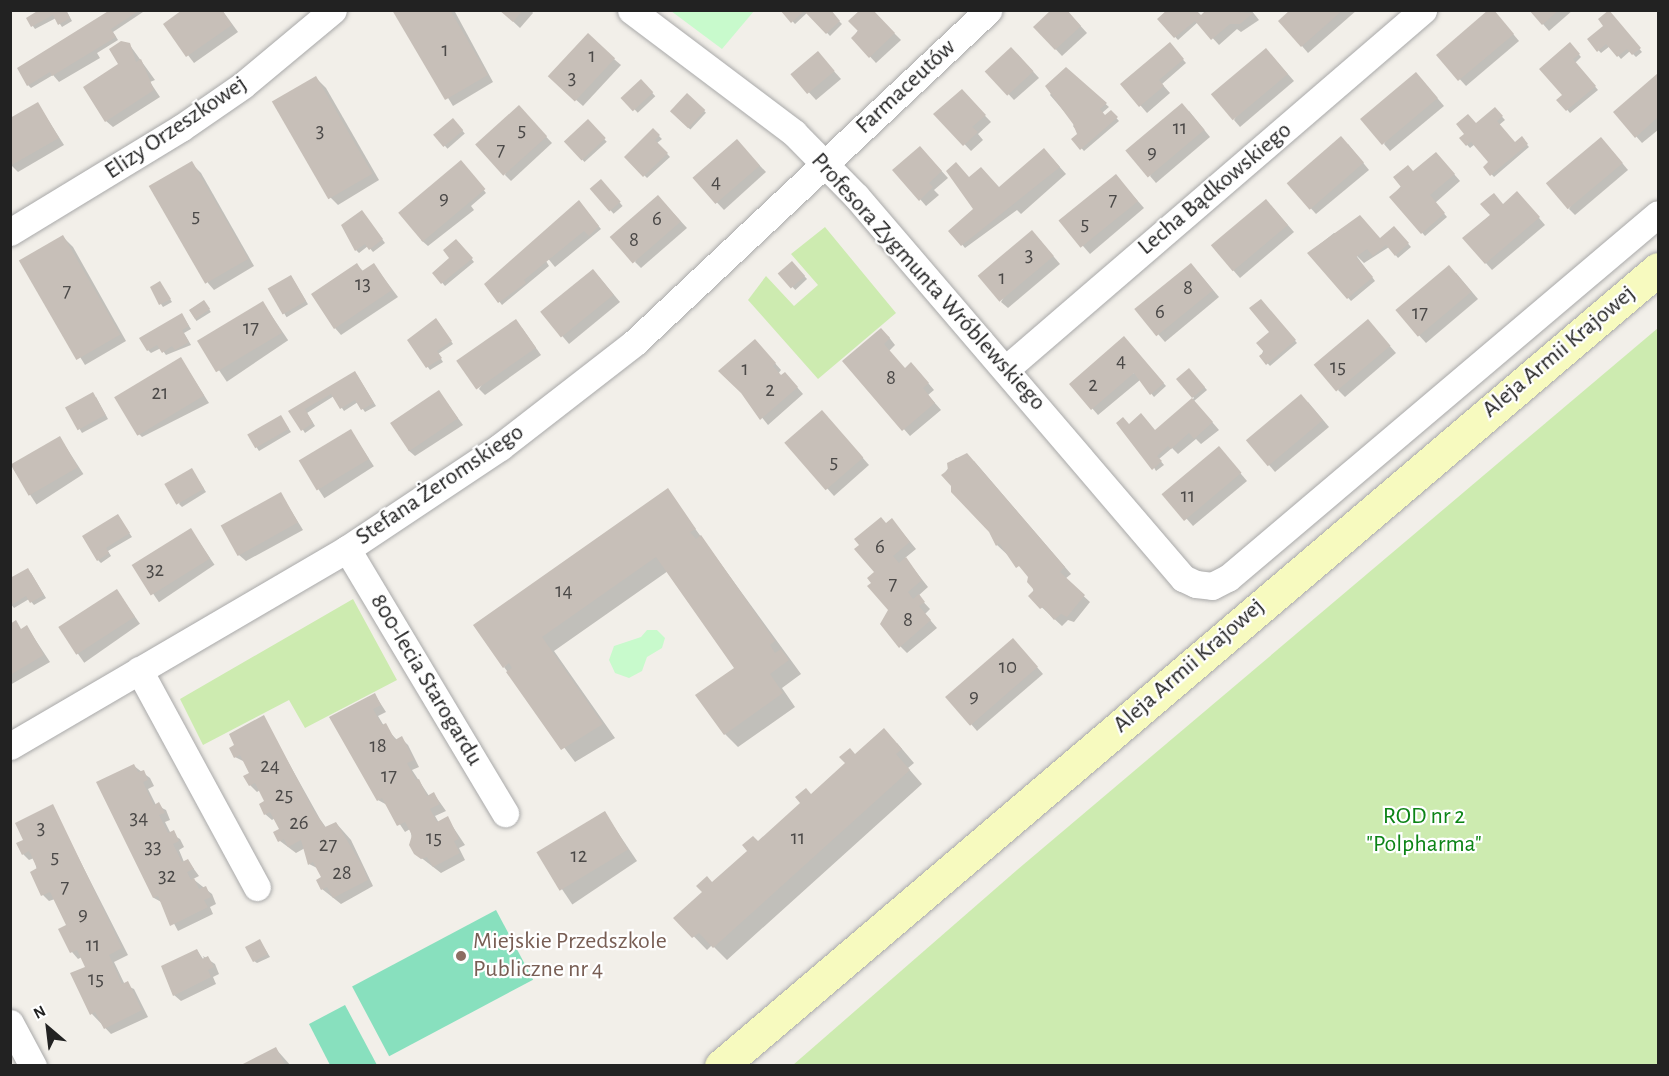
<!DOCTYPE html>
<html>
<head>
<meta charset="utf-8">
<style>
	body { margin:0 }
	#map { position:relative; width:1669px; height:1076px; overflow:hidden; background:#f2efe9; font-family:"Alegreya Sans",sans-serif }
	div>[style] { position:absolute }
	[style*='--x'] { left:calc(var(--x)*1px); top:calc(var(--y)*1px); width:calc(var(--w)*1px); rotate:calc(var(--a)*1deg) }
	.grass>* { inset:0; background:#cdebb0 }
	.park>* { inset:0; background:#c8facc }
	.pitch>* { inset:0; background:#88e0be; transform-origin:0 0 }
	.shadow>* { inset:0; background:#0003; transform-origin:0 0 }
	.building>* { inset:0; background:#c7bfb8; transform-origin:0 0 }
	.roads { filter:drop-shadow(0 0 2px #a9a9a9) drop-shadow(0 0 2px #a9a9a9) }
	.street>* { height:27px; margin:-13.5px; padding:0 13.5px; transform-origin:13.5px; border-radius:13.5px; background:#fff }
	.secondary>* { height:33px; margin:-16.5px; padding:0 16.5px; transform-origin:16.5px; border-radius:16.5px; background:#f7fabf }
	.dots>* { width:16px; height:16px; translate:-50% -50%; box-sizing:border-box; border:3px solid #fff; border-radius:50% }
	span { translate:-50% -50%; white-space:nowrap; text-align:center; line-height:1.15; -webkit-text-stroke:4.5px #fff; paint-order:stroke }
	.number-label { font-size:21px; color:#4b4948 }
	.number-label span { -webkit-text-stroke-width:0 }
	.street-label { font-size:24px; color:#222 }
	.park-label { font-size:24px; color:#0c8416 }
	.education-label { font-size:24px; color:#785e54 }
	.left { translate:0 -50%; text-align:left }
	.frame { position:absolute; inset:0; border:12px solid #222; pointer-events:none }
	.north { position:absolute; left:18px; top:998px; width:60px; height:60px; -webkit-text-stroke:4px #fff; paint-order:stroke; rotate:332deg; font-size:16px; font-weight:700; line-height:24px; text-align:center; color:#222 }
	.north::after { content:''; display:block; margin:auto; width:21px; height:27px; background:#222; clip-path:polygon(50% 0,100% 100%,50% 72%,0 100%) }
</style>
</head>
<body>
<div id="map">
	<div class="grass">
		<div style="clip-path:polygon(825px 227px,896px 313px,818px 379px,748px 300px,766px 276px,794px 306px,818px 285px,791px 254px)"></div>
		<div style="clip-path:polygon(1658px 328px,1658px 1065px,793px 1065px,1017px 870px)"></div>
		<div style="clip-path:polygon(353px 599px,397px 680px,305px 728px,289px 700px,203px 745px,180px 699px)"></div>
	</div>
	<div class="park">
		<div style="clip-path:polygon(671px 11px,754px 11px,722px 49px)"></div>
		<div style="clip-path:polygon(647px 630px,657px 630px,665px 638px,662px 648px,647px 657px,642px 671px,629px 678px,615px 673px,609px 660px,614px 646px,641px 637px)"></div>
	</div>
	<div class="pitch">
		<div style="left:496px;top:910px;width:79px;height:163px;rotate:62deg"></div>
		<div style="clip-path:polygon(345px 1005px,377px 1065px,330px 1065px,309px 1024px)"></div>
	</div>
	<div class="shadow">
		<div style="clip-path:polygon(66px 10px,72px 21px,62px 27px,56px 18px,35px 29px,28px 19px)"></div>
		<div style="clip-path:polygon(113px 10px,146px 10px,113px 32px,118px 40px,97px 53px,100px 58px,59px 82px,53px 75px,31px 88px,28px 85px)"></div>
		<div style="clip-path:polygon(184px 10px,222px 10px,238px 32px,194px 63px,165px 25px)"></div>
		<div style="clip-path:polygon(394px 10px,454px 10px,493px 82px,453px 106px)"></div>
		<div style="clip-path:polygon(501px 10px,531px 10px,533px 13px,520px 28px)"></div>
		<div style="clip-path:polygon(782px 10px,828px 10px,842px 24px,830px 36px,808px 12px,795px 24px)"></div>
		<div style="clip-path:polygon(871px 10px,901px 40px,876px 63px,853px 38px)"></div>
		<div style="clip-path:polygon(1066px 10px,1087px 33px,1062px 56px,1035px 27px)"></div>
		<div style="clip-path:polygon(1209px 10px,1251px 10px,1259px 20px,1241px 32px,1237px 29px,1219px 45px,1198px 22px,1178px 40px,1159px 19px,1201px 17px)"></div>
		<div style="clip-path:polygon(1293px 10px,1357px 10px,1308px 53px,1302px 46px)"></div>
		<div style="clip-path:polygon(1531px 10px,1573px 10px,1549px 31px)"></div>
		<div style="clip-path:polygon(1608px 12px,1642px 52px,1636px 57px,1630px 51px,1621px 59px,1610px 46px,1601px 53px,1589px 40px,1606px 26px)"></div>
		<div style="clip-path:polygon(1498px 16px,1519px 41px,1466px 86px,1438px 55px)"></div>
		<div style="clip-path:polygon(129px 44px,155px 80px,150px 82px,160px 97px,113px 127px,106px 121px)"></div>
		<div style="clip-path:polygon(1169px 44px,1186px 63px,1162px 84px,1170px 93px,1147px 113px,1122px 84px)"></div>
		<div style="clip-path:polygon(1570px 44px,1581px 57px,1575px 63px,1598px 90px,1570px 113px,1559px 100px,1564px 96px)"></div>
		<div style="clip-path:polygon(1018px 55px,1039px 78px,1014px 100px,987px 71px)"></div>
		<div style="clip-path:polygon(1272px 56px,1294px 81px,1240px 127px,1234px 120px)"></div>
		<div style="clip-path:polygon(614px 59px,621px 65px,583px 106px,557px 83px)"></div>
		<div style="clip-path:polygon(824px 60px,841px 79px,816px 100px,793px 75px)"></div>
		<div style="clip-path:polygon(1066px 69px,1109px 107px,1102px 113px,1105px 117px,1111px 112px,1119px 121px,1084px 151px,1073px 139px,1079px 134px,1073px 126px,1075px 124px,1050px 95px)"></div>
		<div style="clip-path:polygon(1658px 75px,1658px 130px,1642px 143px,1615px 112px)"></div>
		<div style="clip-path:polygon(316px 78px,326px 88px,379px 180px,338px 205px,331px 198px)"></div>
		<div style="clip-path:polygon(1422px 80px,1444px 106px,1390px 151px,1384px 144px)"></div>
		<div style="left:641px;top:81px;width:21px;height:24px;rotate:47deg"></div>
		<div style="left:687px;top:95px;width:26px;height:23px;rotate:43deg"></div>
		<div style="clip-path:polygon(968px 98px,991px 122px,978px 134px,983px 140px,971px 151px,936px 114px)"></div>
		<div style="clip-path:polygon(38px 104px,64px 145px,18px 172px,10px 164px)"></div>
		<div style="clip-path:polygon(1495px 109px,1505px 120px,1499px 125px,1515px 144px,1521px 138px,1529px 147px,1494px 177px,1485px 167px,1490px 162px,1475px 144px,1470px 148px,1461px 138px)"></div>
		<div style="clip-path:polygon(1189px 111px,1210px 137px,1156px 183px,1150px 176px)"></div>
		<div style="clip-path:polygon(525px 114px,552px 143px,511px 181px,505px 175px)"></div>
		<div style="left:453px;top:120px;width:18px;height:23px;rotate:49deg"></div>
		<div style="left:588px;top:121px;width:28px;height:30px;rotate:48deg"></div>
		<div style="clip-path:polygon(653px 130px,662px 139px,657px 143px,670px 157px,647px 178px,626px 157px)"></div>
		<div style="clip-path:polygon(1348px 144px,1369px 170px,1316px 214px,1288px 183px)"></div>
		<div style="clip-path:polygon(1607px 145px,1628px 170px,1575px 215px,1569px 209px)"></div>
		<div style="clip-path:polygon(743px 148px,766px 172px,724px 210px,695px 179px)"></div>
		<div style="clip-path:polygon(926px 154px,948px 178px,934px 190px,939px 195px,926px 206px,920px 199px)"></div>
		<div style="clip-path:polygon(1050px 156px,1066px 174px,1021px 214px,1017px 210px,965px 248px,951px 231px,975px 210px,969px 179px,999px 189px)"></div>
		<div style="clip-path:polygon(1442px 160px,1460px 181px,1435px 203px,1447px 217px,1425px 236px,1391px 197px,1414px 172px)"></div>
		<div style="clip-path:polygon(191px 163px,201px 173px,254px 266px,214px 290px,208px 283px)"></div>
		<div style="clip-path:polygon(464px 165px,486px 193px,471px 206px,474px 210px,428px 246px,421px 240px)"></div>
		<div style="left:601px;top:181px;width:33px;height:12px;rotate:49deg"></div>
		<div style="clip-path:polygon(1122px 183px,1144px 208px,1090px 254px,1062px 222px)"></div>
		<div style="clip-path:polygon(1523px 199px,1545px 225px,1492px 270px,1464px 238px,1502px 205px)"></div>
		<div style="clip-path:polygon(579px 202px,601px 229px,555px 267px,536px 244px,549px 266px,502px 305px,486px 284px)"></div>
		<div style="clip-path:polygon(664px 203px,687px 228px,641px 268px,635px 262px)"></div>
		<div style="clip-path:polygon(1273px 208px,1294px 232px,1240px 278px,1213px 247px)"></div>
		<div style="clip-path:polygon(364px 215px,385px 243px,373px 252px,368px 246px,359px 253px,356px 250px)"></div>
		<div style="clip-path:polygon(1394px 228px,1411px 247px,1398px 258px,1389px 247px,1364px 263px,1355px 254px,1375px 281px,1351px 301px,1309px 253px,1334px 233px,1380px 239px)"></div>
		<div style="clip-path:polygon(63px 237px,73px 247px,126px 341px,85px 365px,21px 261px)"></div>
		<div style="clip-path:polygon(1038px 238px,1060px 264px,1008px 308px,1001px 302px)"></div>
		<div style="clip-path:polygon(459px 243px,474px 262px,445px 286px,434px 273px,452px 258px)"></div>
		<div style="left:792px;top:263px;width:22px;height:16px;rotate:47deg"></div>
		<div style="clip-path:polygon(357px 265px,364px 272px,374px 265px,398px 297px,341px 335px,335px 328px)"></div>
		<div style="clip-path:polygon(1198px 272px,1219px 297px,1165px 342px,1138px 311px)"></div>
		<div style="clip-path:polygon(1456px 273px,1478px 299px,1426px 343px,1397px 311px)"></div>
		<div style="left:291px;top:276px;width:33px;height:25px;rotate:59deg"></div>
		<div style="clip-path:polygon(599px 277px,620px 302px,569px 344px,542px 312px)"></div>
		<div style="clip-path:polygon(160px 283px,172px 302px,163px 307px,161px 304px)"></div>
		<div style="left:204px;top:301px;width:13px;height:17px;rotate:58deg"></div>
		<div style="clip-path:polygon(1260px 301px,1297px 343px,1270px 366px,1261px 356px,1271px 332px)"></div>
		<div style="left:263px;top:303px;width:45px;height:74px;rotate:56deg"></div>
		<div style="clip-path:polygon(184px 318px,191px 329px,184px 333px,191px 345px,166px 355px,161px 348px,151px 353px,148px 350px,141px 338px)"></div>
		<div style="clip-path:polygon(439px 323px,453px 344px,438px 354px,443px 362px,430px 370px,409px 340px)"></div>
		<div style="clip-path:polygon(522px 328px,541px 355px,485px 395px,479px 389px)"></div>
		<div style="clip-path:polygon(1374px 328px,1396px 353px,1345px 397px,1338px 390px)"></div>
		<div style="clip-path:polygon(888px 336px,895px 345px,889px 351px,905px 370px,918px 371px,934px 390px,928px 395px,941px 410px,910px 436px,844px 361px)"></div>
		<div style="clip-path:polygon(761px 347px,781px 370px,778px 374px,791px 380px,803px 394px,768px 425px,743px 394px)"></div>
		<div style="clip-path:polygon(181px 359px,209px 403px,142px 437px,135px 430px)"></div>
		<div style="clip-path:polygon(1152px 370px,1166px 386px,1154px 397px,1140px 380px,1098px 415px,1071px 384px)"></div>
		<div style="clip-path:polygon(1189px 370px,1207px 390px,1194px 401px,1219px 430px,1201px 444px,1196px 439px,1178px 454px,1172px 448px,1159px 459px,1164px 465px,1156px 471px,1129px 425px,1155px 431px,1194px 398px,1178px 379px)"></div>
		<div style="clip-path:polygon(357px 375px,376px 406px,365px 412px,358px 402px,344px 411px,334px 396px,307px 413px,315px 426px,305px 433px,291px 411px)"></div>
		<div style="clip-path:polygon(439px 392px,463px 425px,415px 456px,408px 450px)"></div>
		<div style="clip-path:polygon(96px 397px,108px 419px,82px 433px,67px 408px)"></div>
		<div style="clip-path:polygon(1308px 402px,1329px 427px,1275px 472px,1248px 440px)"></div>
		<div style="clip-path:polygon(828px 418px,869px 465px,834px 496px,786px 442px)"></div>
		<div style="clip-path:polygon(283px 420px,291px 432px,259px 451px,249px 436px)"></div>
		<div style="left:351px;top:431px;width:42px;height:59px;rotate:57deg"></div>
		<div style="left:60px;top:438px;width:43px;height:56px;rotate:57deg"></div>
		<div style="clip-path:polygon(1225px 455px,1247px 481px,1193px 526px,1165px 494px)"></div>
		<div style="clip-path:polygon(956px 458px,974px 461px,1071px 574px,1065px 579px,1090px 602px,1074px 622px,1068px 620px,1062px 626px,1036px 602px,1030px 576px,997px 545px,990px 531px,943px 475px)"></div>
		<div style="clip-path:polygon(194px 473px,206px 492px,182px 507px,179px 504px)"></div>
		<div style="clip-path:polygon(667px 490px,801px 674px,782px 688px,795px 707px,738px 747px,725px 734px,736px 668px,668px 571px,554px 651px,615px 738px,575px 762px,504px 667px)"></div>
		<div style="clip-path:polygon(281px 494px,303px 530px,246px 561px,239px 555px)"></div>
		<div style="clip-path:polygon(118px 516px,132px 537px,108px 551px,111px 556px,101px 563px,98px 560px)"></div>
		<div style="clip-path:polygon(887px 525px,898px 527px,916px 549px,905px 558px,928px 587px,918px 596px,930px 609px,925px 614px,937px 628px,907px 653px,901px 647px,876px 573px)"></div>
		<div style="left:191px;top:530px;width:42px;height:67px;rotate:56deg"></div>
		<div style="clip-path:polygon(31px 573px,46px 598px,34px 605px,29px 599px,14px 608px,10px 603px)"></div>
		<div style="left:117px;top:591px;width:40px;height:68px;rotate:55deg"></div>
		<div style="clip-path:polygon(10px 625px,22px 630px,27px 627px,50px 662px,10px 685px)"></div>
		<div style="clip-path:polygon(1019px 646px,1043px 674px,977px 731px,971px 724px)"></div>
		<div style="clip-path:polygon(375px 695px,386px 712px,378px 716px,384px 726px,397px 740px,401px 738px,408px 745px,419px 767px,412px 770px,429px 796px,434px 794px,446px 811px,435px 816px,439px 823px,447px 818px,465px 845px,459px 848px,465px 860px,441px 873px,415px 853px,410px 829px,405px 832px,387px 805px,378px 800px,331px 718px)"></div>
		<div style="clip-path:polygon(263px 717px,320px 819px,327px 829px,336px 823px,351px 840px,373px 886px,341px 904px,322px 889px,323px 878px,319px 869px,309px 864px,305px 848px,296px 853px,280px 841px,281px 830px,275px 818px,272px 820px,265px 814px,266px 802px,260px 790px,257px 792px,250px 785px,251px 773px,245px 762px,235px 757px)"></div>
		<div style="clip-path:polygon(897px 743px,914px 763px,908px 768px,922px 784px,727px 960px,712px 945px,707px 950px,676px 918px,855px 755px)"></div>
		<div style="clip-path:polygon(134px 766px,150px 778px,154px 786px,148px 789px,156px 805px,166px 810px,170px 820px,165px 822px,171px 834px,180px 839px,184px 847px,179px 850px,184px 862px,188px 861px,199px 876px,193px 879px,212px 894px,216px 904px,210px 907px,213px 914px,178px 931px,163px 903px,154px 898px,98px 783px)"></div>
		<div style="clip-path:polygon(52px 806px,128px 955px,114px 962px,125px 985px,134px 989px,148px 1017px,111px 1034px,92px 1014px,87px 967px,82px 957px,78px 959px,72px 952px,68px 926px,55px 899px,49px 901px,43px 895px,34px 858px,29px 860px,23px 854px,25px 840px)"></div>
		<div style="left:604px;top:812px;width:59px;height:78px;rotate:56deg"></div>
		<div style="clip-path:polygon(260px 941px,270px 957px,257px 963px,254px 961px)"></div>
		<div style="clip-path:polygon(197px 950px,207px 965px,203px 956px,215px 964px,219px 974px,213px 977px,216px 984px,181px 1001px,174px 995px)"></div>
		<div style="clip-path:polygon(276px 1049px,291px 1066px,244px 1066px)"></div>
	</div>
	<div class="building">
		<div style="clip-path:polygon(39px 10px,66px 10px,70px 18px,58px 25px,53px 15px,31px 27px,26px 18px)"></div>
		<div style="clip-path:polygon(110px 10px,140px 10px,111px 29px,116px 37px,52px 76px,50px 72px,27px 86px,17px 68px)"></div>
		<div style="clip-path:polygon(182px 10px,222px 10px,232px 25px,186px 57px,163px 24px)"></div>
		<div style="clip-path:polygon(392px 10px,450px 10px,488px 75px,445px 100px)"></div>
		<div style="clip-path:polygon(499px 10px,523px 10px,513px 22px)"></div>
		<div style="clip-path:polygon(780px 10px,831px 10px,840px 21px,826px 34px,804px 11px,791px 23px)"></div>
		<div style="clip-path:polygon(860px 10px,873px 10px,895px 33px,869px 58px,851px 38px,858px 31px,848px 21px)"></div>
		<div style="clip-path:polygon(1051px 10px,1067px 10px,1081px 26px,1055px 50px,1033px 27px)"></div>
		<div style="clip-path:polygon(1167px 10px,1196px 10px,1201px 15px,1206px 10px,1253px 13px,1240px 24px,1230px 24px,1211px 40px,1195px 21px,1174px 38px,1157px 19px)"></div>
		<div style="clip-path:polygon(1290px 10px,1343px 10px,1301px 47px,1278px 21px)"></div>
		<div style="clip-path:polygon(1488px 10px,1494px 10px,1514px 34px,1458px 81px,1436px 55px)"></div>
		<div style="clip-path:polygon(1529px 10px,1559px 10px,1542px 25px)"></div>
		<div style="clip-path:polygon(1609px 10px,1641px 48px,1632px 55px,1627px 49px,1617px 57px,1606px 44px,1597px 52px,1587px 39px,1603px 26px,1598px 19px)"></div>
		<div style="left:588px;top:33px;width:37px;height:59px;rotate:43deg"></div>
		<div style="clip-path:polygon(121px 41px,130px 43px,136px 62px,141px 59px,154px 90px,105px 122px,83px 87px,118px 64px,109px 49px)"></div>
		<div style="clip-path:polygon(1170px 42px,1184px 59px,1159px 80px,1164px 86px,1139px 107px,1120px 84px)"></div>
		<div style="clip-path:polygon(1570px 42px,1580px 54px,1573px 59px,1596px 86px,1566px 111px,1556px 100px,1562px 95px,1539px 69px)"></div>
		<div style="left:1011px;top:47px;width:33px;height:36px;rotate:47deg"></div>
		<div style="left:1266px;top:48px;width:34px;height:72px;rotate:50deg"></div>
		<div style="left:818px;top:51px;width:26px;height:36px;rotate:50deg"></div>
		<div style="clip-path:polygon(1066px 67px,1107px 103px,1100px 109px,1105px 115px,1111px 110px,1118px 117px,1080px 150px,1071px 139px,1077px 134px,1073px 124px,1045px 86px)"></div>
		<div style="left:1416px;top:72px;width:34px;height:73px;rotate:50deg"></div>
		<div style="clip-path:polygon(1658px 73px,1658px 117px,1635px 138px,1613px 112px)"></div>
		<div style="left:316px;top:76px;width:113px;height:51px;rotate:60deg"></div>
		<div style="left:641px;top:79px;width:18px;height:28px;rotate:47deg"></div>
		<div style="clip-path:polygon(962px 89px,986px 115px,972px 127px,978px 132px,963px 146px,933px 114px)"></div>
		<div style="left:687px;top:93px;width:25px;height:25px;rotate:43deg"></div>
		<div style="clip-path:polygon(38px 102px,59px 138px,10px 166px,10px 118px)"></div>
		<div style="left:1182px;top:103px;width:35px;height:74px;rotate:50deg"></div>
		<div style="left:519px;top:105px;width:42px;height:59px;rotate:48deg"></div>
		<div style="clip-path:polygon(1495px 107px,1503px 116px,1497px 121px,1515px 142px,1522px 136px,1528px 144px,1490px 176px,1483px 167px,1488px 162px,1471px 142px,1466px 146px,1459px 138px,1464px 134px,1456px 124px,1468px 114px,1476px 123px)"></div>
		<div style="left:453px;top:118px;width:16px;height:26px;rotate:50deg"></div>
		<div style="left:588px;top:119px;width:26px;height:33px;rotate:47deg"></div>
		<div style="clip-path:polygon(653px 128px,660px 135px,655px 140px,668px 153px,643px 177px,624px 157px)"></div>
		<div style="left:1341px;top:136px;width:35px;height:72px;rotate:49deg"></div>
		<div style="left:1601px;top:137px;width:34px;height:72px;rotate:50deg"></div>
		<div style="left:737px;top:139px;width:35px;height:59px;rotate:49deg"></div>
		<div style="clip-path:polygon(920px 146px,942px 171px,929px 183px,933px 187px,919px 201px,892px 170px)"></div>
		<div style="clip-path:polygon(1044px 148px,1060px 167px,961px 246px,948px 231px,973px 209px,946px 171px,956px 162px,969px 177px,981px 167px,999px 187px)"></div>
		<div style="clip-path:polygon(1436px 152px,1455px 174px,1430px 195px,1445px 213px,1421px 234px,1389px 197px,1401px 187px,1393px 177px,1408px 165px,1413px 171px)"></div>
		<div style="left:461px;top:160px;width:38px;height:82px;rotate:50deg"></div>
		<div style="left:192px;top:161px;width:113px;height:50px;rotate:60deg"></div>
		<div style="left:1116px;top:174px;width:35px;height:74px;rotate:51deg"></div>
		<div style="left:601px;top:179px;width:30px;height:15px;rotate:49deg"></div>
		<div style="clip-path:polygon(1517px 191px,1540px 217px,1485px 264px,1462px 238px,1490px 215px,1480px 204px,1494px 193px,1503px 204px)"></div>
		<div style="left:658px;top:195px;width:35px;height:64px;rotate:49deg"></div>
		<div style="left:1266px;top:199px;width:34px;height:72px;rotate:50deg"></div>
		<div style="clip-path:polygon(579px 200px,599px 226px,589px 236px,584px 231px,524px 280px,526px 283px,498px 303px,484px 284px)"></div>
		<div style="clip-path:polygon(362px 210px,383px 239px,369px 250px,365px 244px,355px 251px,341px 225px)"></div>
		<div style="clip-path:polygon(1360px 215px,1380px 238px,1394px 226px,1409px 243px,1395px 256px,1386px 245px,1373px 256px,1367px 249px,1356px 257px,1373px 277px,1347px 299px,1307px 253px)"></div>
		<div style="left:1032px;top:230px;width:34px;height:71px;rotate:50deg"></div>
		<div style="left:63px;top:235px;width:115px;height:51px;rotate:60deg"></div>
		<div style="clip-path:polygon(456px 239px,473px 258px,441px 284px,432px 273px,449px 258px,443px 250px)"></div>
		<div style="left:792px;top:261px;width:20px;height:19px;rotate:49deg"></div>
		<div style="clip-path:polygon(357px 263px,362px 271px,374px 263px,392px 290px,334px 329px,311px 294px)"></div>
		<div style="left:1191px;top:263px;width:35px;height:73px;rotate:51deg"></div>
		<div style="left:1449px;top:265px;width:35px;height:70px;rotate:50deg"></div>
		<div style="left:593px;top:269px;width:33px;height:68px;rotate:51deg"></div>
		<div style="left:291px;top:275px;width:30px;height:27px;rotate:60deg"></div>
		<div style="clip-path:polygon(160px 281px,171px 299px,159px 305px,150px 287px)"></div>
		<div style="clip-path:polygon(1261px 299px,1296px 340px,1266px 365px,1259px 356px,1264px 352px,1256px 343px,1269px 332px,1249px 308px)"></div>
		<div style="left:204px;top:300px;width:11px;height:18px;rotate:56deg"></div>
		<div style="left:263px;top:301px;width:37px;height:77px;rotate:59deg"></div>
		<div style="clip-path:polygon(182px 313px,189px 326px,182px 330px,189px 342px,175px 350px,172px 346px,162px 353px,157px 345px,147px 351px,139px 338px)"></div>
		<div style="clip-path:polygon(436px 318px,452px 341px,437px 351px,442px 358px,426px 368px,407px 340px)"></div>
		<div style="left:516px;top:319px;width:35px;height:73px;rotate:55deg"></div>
		<div style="left:1368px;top:319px;width:35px;height:71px;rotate:50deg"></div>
		<div style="clip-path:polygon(881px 328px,890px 338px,884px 344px,905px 368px,911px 362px,929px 383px,923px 388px,935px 403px,902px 431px,842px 361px)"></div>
		<div style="clip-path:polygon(1124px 336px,1164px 383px,1150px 395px,1134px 373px,1091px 410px,1069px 384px)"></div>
		<div style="clip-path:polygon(755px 339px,776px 363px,773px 366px,781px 375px,785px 372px,798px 387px,760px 420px,741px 393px,718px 371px)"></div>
		<div style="left:181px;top:357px;width:45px;height:78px;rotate:59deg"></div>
		<div style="left:1189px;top:368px;width:25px;height:17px;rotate:50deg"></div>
		<div style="clip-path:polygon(355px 371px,374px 403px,361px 410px,355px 400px,340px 409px,331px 394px,305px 409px,313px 423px,301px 431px,288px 411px)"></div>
		<div style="left:439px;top:390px;width:34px;height:59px;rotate:56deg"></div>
		<div style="left:93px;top:392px;width:26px;height:32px;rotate:61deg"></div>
		<div style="left:1301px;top:394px;width:34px;height:72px;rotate:50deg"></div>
		<div style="clip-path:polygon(1192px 398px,1213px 422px,1194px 439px,1189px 433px,1171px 449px,1168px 446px,1157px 456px,1162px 461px,1152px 470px,1116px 423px,1123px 417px,1129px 424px,1141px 413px,1155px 430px)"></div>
		<div style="left:822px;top:410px;width:63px;height:50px;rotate:49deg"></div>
		<div style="left:281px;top:415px;width:16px;height:39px;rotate:60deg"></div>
		<div style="left:351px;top:429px;width:35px;height:61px;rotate:59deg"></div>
		<div style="left:60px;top:436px;width:36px;height:57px;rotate:60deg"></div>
		<div style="left:1219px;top:446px;width:35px;height:75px;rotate:50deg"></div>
		<div style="clip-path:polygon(967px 453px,1065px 567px,1060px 572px,1085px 595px,1067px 617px,1061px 614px,1054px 620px,1043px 607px,1040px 609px,1028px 596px,1034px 590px,1027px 582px,1028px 577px,1019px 566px,1016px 568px,999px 543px,996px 546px,989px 532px,951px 492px,951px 486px,941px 475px,948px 470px,947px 463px)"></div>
		<div style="left:192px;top:468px;width:24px;height:32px;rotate:60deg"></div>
		<div style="clip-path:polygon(668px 488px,696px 529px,690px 532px,696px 539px,701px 535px,775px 641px,770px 645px,775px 653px,781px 649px,789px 660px,770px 674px,783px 693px,724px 735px,695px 695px,734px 668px,656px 557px,542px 637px,603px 724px,561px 750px,506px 672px,512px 668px,509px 663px,503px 668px,473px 625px)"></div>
		<div style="left:281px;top:492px;width:35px;height:69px;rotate:61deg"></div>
		<div style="clip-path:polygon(118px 514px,130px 533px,106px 548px,109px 553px,97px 561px,82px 536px)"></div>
		<div style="clip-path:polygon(881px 517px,886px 523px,892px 518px,910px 542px,893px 556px,899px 563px,906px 557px,922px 580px,908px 592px,913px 599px,919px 594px,925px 602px,919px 606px,931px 620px,899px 648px,880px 624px,888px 610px,867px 586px,871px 583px,867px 578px,874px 572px,854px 549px,859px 545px,854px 539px)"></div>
		<div style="left:191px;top:528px;width:36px;height:70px;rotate:58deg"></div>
		<div style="clip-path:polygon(28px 568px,44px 595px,30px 603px,26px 596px,10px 606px,10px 578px)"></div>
		<div style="left:117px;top:589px;width:33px;height:70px;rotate:57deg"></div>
		<div style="clip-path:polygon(16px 620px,21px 629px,27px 625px,44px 655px,10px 675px,10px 624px)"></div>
		<div style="left:1013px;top:638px;width:38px;height:90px;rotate:49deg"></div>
		<div style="clip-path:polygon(375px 693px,381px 705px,373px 709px,382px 725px,386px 723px,395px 740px,402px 736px,414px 760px,407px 763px,416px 780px,419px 779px,427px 796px,434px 792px,440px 804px,430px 809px,437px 822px,448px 816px,459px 839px,454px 841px,460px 853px,433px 867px,427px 857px,421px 859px,414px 854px,409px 845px,412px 835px,405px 822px,397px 826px,382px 798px,377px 801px,329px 717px)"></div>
		<div style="clip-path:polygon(264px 715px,314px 811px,325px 827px,336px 822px,363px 867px,368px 880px,333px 898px,327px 887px,321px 890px,316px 880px,321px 877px,313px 862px,308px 865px,301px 840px,288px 847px,284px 839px,278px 842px,273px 832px,279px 829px,270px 812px,264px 815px,259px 804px,264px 801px,255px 783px,249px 786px,243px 776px,249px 773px,240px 755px,234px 758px,229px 748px,234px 745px,229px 734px)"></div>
		<div style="clip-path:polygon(884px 728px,902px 749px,896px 754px,910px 770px,713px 948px,699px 933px,692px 938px,673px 918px,702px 892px,696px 886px,707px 876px,712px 882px,747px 851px,742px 845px,753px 836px,758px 841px,800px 803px,795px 797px,806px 788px,811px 794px,845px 763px,839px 757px,850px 748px,855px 754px)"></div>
		<div style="clip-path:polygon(134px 764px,138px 772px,144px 770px,148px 780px,143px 782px,148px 793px,154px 805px,159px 802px,165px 813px,159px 815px,168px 833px,174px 830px,179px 841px,173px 844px,182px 862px,188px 859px,194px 869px,187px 872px,191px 880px,194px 878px,199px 889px,206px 886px,211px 897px,204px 900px,208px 907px,170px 926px,158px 896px,153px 898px,96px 782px)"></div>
		<div style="clip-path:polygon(53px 804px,122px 948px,109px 955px,122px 984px,128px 981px,142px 1010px,104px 1029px,95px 1012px,90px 1015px,70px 973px,85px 967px,77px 950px,70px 953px,58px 929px,66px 925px,50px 892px,41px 896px,30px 872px,37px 868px,29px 851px,22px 855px,16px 843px,23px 840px,15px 823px)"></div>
		<div style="left:605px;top:811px;width:45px;height:80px;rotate:59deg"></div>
		<div style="left:260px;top:939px;width:17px;height:17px;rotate:62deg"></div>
		<div style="clip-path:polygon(197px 949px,202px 959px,208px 956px,214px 967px,208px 970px,211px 977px,173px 996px,161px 966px)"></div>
		<div style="clip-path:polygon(276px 1047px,285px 1065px,241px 1065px)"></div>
	</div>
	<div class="roads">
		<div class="street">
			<div style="--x:631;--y:10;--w:204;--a:37"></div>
			<div style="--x:794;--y:133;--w:88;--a:45.5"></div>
			<div style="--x:856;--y:196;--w:503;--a:49.44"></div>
			<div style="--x:1183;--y:578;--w:14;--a:25"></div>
			<div style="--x:1196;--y:584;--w:16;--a:7"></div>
			<div style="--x:1212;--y:586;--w:18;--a:-27"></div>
			<div style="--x:1228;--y:578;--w:563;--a:-40.25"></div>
			<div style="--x:10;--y:232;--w:200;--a:-31.3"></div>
			<div style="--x:181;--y:128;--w:75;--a:-34.7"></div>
			<div style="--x:243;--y:85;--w:117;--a:-39.8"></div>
			<div style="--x:1007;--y:368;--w:549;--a:-40.71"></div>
			<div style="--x:347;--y:549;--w:308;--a:59.1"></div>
			<div style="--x:139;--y:670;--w:247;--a:61.5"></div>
			<div style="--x:10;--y:746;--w:390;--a:-30.3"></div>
			<div style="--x:347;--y:549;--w:184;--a:-33.7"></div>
			<div style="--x:500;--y:447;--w:170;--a:-37.8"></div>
			<div style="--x:634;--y:343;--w:486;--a:-43.2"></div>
			<div style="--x:10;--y:1023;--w:49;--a:61.9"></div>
		</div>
		<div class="secondary">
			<div style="--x:721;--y:1066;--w:1230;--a:-40.38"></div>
		</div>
	</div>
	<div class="dots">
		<div style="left:461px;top:956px;background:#8d6e63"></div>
	</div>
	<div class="number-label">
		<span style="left:445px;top:50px">1</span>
		<span style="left:592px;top:56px">1</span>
		<span style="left:572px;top:78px">3</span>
		<span style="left:1180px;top:128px">11</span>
		<span style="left:522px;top:130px">5</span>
		<span style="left:320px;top:131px">3</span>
		<span style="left:501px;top:150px">7</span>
		<span style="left:1152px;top:152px">9</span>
		<span style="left:716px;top:182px">4</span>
		<span style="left:444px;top:198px">9</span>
		<span style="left:1113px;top:200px">7</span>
		<span style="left:196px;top:216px">5</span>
		<span style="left:657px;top:219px">6</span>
		<span style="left:1085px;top:224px">5</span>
		<span style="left:634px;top:240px">8</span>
		<span style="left:1029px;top:255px">3</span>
		<span style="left:1002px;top:278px">1</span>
		<span style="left:363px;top:284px">13</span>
		<span style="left:1188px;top:288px">8</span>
		<span style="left:67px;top:291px">7</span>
		<span style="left:1160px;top:312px">6</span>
		<span style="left:1420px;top:313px">17</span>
		<span style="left:251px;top:328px">17</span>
		<span style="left:1121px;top:361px">4</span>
		<span style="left:1338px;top:367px">15</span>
		<span style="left:745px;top:369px">1</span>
		<span style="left:891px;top:378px">8</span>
		<span style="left:1093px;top:385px">2</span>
		<span style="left:770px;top:390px">2</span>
		<span style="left:160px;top:393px">21</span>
		<span style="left:834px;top:462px">5</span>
		<span style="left:1188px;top:496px">11</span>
		<span style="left:880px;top:547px">6</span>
		<span style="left:155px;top:570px">32</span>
		<span style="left:893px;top:584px">7</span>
		<span style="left:564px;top:591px">14</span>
		<span style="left:908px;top:620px">8</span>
		<span style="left:1008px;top:667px">10</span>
		<span style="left:974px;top:696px">9</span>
		<span style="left:378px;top:746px">18</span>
		<span style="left:270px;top:766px">24</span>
		<span style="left:389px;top:776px">17</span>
		<span style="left:284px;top:795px">25</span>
		<span style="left:139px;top:818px">34</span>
		<span style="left:299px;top:823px">26</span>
		<span style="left:41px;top:828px">3</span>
		<span style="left:434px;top:838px">15</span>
		<span style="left:798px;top:838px">11</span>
		<span style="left:328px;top:845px">27</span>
		<span style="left:153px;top:847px">33</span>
		<span style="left:579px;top:856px">12</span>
		<span style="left:55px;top:857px">5</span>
		<span style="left:342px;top:873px">28</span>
		<span style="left:167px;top:876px">32</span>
		<span style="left:65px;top:887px">7</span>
		<span style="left:83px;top:914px">9</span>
		<span style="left:93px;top:945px">11</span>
		<span style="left:96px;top:979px">15</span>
	</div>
	<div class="street-label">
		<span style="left:906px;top:87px;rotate:-43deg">Farmaceutów</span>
		<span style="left:176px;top:128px;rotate:-34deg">Elizy Orzeszkowej</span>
		<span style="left:1215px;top:189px;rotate:-40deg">Lecha Bądkowskiego</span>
		<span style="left:928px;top:282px;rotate:48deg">Profesora Zygmunta Wróblewskiego</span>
		<span style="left:1559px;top:352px;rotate:-40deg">Aleja Armii Krajowej</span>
		<span style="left:440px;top:485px;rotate:-34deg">Stefana Żeromskiego</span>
		<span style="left:1189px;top:666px;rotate:-41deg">Aleja Armii Krajowej</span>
		<span style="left:426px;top:680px;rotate:59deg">800-lecia Starogardu</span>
	</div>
	<div class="park-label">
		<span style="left:1424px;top:831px">ROD nr 2<br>"Polpharma"</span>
	</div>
	<div class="education-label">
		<span class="left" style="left:473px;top:956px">Miejskie Przedszkole<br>Publiczne nr 4</span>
	</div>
	<div class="frame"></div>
	<div class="north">N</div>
</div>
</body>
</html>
